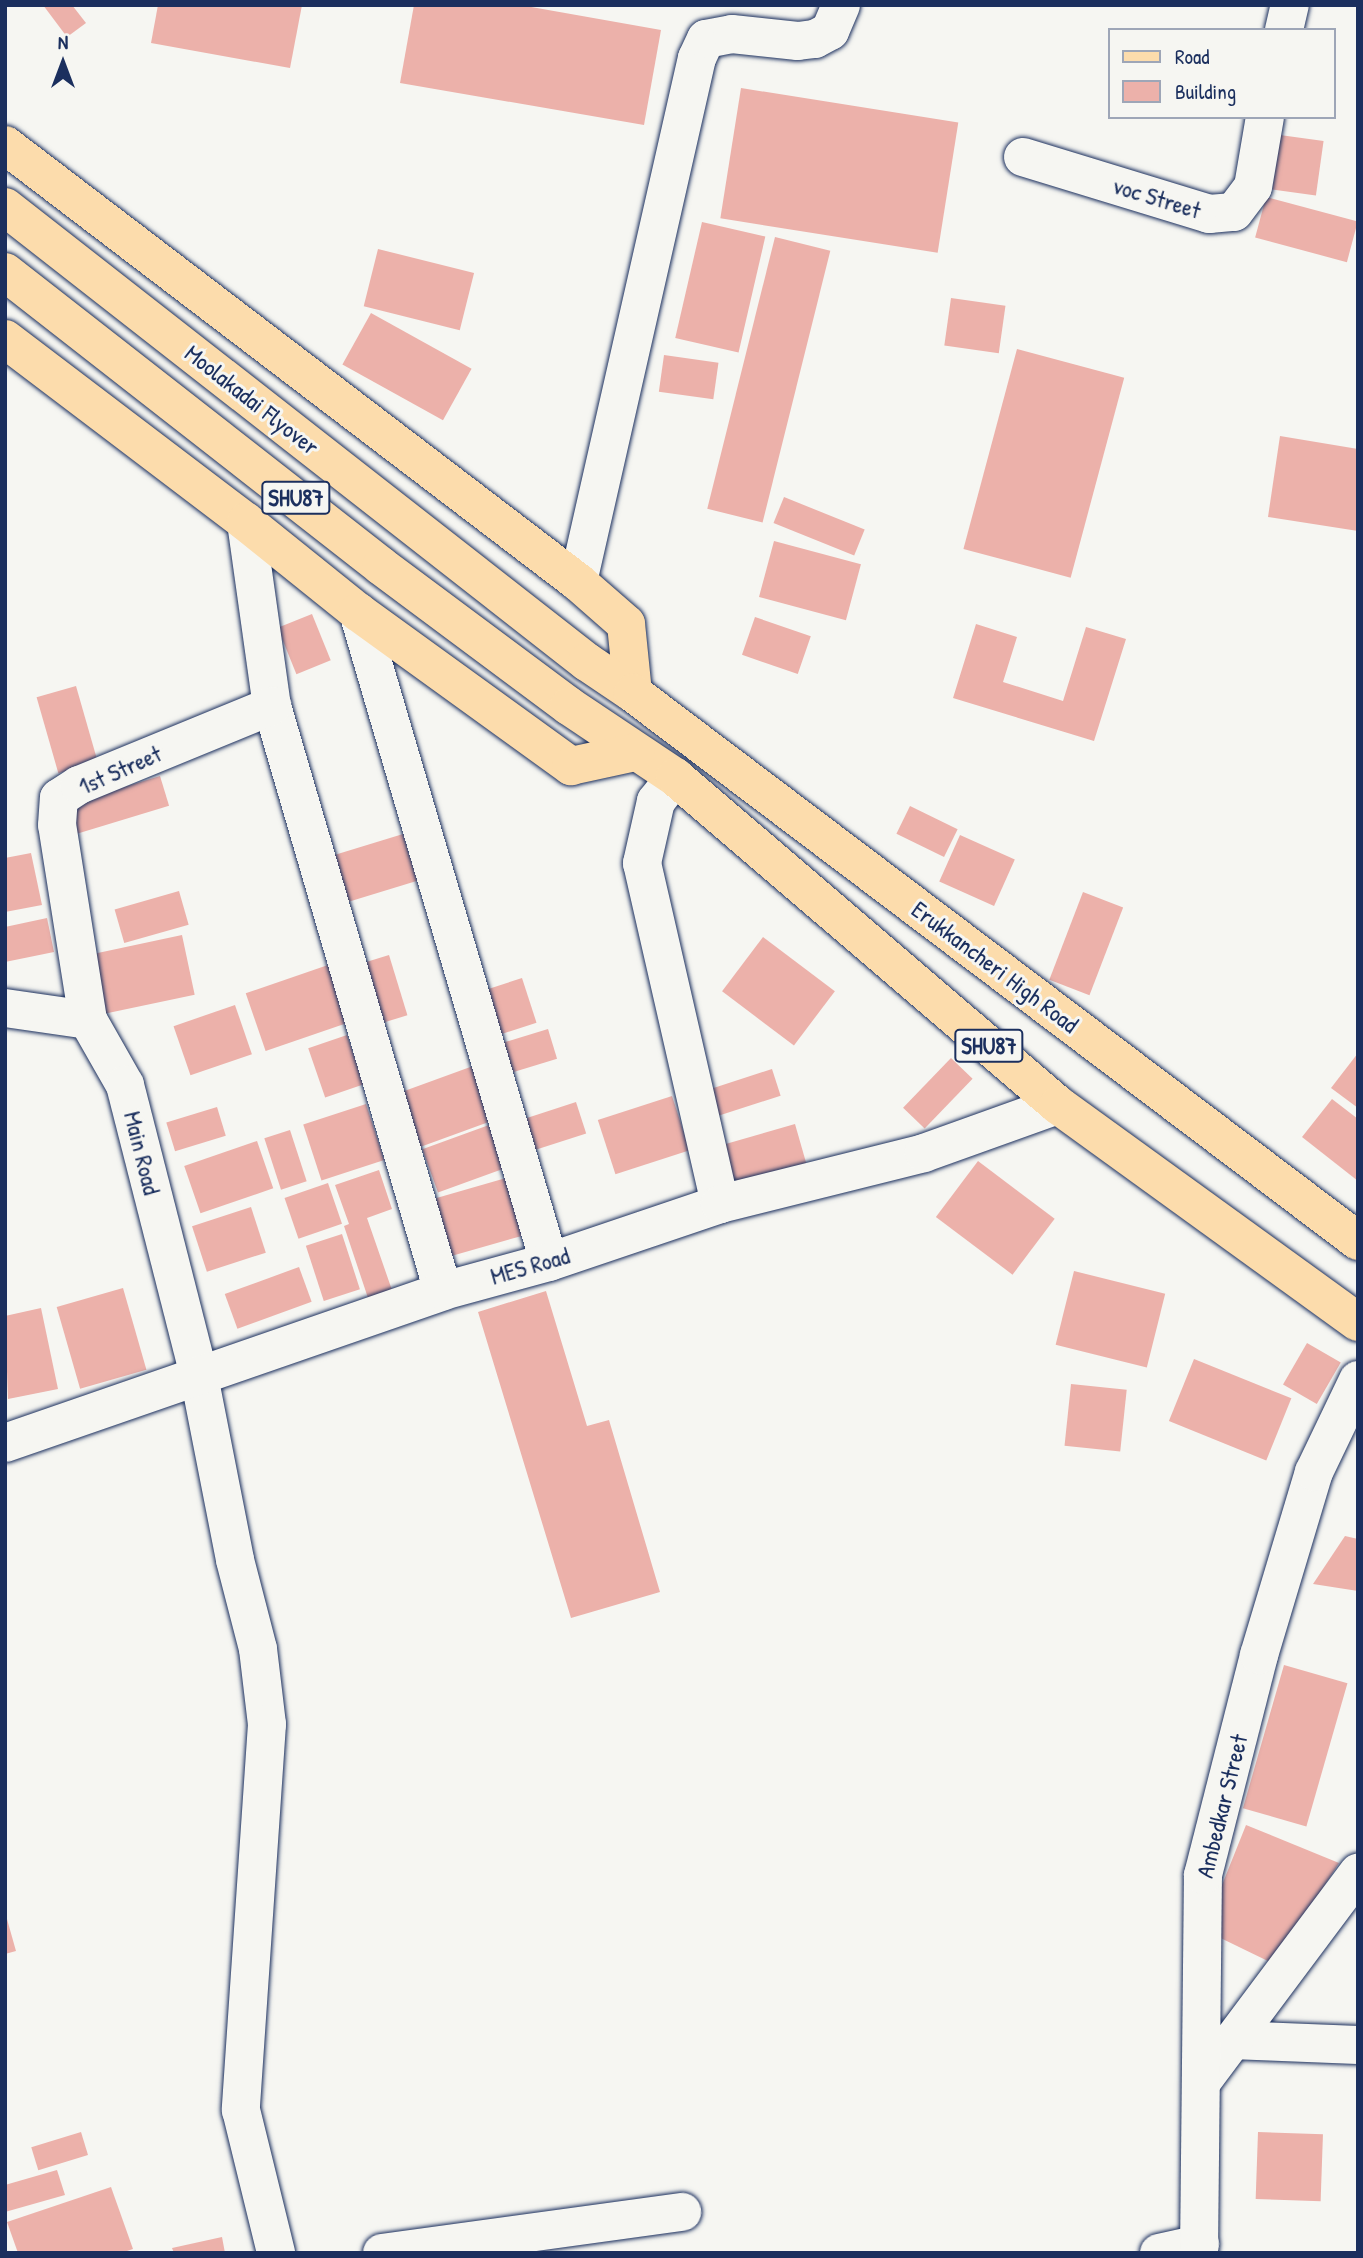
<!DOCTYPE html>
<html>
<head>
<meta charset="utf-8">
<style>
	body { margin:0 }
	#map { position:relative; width:1363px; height:2258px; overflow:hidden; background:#f6f6f2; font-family:"Patrick Hand",sans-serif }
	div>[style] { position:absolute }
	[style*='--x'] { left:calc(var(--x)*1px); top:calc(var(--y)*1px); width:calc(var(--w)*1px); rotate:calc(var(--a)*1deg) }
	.building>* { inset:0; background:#ecb1aa; transform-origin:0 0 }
	.roads { filter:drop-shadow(0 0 2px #1b2f5e) drop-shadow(0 0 2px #1b2f5e) }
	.minor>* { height:38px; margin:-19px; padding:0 19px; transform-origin:19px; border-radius:19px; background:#f6f6f2 }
	.major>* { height:38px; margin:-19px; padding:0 19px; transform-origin:19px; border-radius:19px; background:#fcdcac }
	span { translate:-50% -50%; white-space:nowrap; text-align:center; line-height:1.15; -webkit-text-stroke:6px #f6f6f2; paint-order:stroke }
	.shield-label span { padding:2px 5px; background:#f6f6f2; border:2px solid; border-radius:5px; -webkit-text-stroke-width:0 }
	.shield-label { font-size:23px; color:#1b2f5e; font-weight:700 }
	.street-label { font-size:24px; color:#1b2f5e }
	.frame { position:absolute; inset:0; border:7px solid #1b2f5e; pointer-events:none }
	.legend { position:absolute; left:1108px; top:28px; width:228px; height:91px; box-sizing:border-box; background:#f6f6f2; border:2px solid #9ea6b7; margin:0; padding:9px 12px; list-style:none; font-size:21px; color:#1b2f5e }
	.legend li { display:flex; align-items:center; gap:14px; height:35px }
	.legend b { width:35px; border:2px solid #9ea6b7 }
	.north { position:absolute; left:28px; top:28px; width:70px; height:70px; -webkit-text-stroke:5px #f6f6f2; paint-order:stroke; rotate:0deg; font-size:19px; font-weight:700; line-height:28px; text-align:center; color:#1b2f5e }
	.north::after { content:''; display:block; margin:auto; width:24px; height:32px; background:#1b2f5e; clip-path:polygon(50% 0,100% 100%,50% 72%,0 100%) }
</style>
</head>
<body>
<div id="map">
	<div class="building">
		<div style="clip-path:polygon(43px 5px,72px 5px,86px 23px,67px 37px)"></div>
		<div style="clip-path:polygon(158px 5px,302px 5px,290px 68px,151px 43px)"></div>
		<div style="clip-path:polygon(414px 5px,520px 5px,661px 30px,644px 125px,400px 83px)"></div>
		<div style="left:741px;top:88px;width:220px;height:132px;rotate:9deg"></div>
		<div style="left:1280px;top:135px;width:44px;height:55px;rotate:8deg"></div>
		<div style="left:1266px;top:197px;width:95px;height:42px;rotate:15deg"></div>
		<div style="left:702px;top:222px;width:65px;height:119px;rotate:13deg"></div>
		<div style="left:775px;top:237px;width:57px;height:280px;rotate:14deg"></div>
		<div style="left:378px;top:249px;width:99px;height:59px;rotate:14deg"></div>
		<div style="left:951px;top:298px;width:55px;height:48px;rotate:8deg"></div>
		<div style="left:371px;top:313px;width:115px;height:59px;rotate:29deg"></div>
		<div style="left:1017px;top:349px;width:111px;height:207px;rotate:15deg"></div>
		<div style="left:664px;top:355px;width:55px;height:37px;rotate:8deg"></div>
		<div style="clip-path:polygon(1280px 436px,1358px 449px,1358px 531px,1268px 517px)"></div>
		<div style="left:784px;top:497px;width:87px;height:28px;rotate:22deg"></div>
		<div style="left:774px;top:541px;width:90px;height:58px;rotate:15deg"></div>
		<div style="left:312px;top:614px;width:50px;height:37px;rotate:68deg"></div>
		<div style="left:755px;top:617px;width:59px;height:40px;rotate:19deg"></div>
		<div style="clip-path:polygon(976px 624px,1017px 637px,1003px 682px,1063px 701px,1086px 627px,1126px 639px,1094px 741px,953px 698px)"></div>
		<div style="left:76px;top:686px;width:79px;height:41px;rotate:74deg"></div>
		<div style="left:160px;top:776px;width:31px;height:98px;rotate:73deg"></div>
		<div style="left:910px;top:806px;width:53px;height:31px;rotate:26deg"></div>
		<div style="left:403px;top:834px;width:49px;height:76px;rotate:73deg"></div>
		<div style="left:960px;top:835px;width:60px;height:51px;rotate:24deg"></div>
		<div style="clip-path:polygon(31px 853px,42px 905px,5px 912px,5px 858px)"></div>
		<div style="left:179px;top:891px;width:35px;height:67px;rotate:74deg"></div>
		<div style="left:1083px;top:892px;width:43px;height:94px;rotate:21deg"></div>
		<div style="clip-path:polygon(47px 918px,54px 952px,5px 962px,5px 927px)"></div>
		<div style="left:182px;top:935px;width:61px;height:91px;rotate:78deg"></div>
		<div style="left:763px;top:937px;width:90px;height:68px;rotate:37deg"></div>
		<div style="left:389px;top:955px;width:63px;height:34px;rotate:73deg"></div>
		<div style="left:328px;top:965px;width:61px;height:87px;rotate:71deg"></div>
		<div style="left:522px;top:978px;width:47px;height:46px;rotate:72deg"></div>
		<div style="left:235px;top:1005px;width:52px;height:65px;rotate:71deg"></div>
		<div style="left:548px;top:1029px;width:31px;height:54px;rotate:73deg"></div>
		<div style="left:347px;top:1035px;width:52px;height:41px;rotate:71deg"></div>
		<div style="clip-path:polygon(1358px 1053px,1358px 1108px,1331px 1088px)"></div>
		<div style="left:951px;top:1058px;width:30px;height:69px;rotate:44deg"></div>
		<div style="left:473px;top:1066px;width:58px;height:81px;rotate:70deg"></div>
		<div style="left:772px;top:1069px;width:28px;height:76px;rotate:72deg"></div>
		<div style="left:672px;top:1096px;width:57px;height:78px;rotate:72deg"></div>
		<div style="clip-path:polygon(1332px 1099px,1358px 1119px,1358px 1181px,1302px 1137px)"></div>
		<div style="left:576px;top:1102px;width:33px;height:58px;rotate:72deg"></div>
		<div style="left:366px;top:1104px;width:59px;height:66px;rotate:72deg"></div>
		<div style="left:217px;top:1107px;width:30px;height:53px;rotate:73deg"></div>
		<div style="left:795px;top:1124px;width:47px;height:83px;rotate:74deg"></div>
		<div style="left:489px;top:1125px;width:46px;height:71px;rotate:70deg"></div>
		<div style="left:290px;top:1130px;width:54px;height:27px;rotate:72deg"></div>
		<div style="left:257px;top:1141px;width:50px;height:77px;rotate:71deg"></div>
		<div style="left:978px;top:1161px;width:96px;height:70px;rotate:37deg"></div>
		<div style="clip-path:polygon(379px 1170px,392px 1209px,367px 1218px,393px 1293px,369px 1301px,344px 1226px,349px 1224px,335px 1185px)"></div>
		<div style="left:506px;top:1178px;width:60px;height:74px;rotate:74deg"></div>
		<div style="left:328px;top:1183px;width:43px;height:46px;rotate:71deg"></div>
		<div style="left:251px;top:1207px;width:48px;height:62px;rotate:72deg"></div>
		<div style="left:342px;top:1234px;width:58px;height:38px;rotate:72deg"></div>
		<div style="left:299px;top:1267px;width:37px;height:79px;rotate:70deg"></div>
		<div style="left:1074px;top:1271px;width:94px;height:76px;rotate:14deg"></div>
		<div style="left:123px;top:1288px;width:85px;height:69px;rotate:74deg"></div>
		<div style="clip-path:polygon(546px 1291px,587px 1426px,609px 1420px,660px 1592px,571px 1618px,478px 1312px)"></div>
		<div style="clip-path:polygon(41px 1308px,58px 1389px,8px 1399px,5px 1316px)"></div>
		<div style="left:1307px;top:1343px;width:39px;height:48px;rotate:30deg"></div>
		<div style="left:1194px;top:1359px;width:105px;height:67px;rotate:22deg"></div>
		<div style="left:1071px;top:1384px;width:56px;height:62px;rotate:6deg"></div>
		<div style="clip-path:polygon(1345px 1536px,1358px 1539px,1358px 1591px,1313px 1584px)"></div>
		<div style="left:1284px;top:1665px;width:66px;height:149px;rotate:16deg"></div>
		<div style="clip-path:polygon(1246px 1825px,1339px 1863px,1274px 1964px,1204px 1930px)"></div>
		<div style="clip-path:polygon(5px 1912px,16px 1951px,5px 1954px)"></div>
		<div style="left:81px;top:2132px;width:24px;height:52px;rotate:73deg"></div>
		<div style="left:1258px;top:2132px;width:65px;height:67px;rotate:2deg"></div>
		<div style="clip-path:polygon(57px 2170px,65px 2195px,5px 2212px,5px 2185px)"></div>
		<div style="clip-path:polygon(111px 2187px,133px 2249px,121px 2253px,18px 2253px,7px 2222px)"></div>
		<div style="clip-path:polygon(222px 2237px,225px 2253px,174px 2253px,172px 2248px)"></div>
	</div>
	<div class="roads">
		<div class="minor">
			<div style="--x:1284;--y:30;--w:26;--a:-77"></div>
			<div style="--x:1023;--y:157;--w:195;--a:17"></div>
			<div style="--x:1209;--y:214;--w:25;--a:-5"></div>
			<div style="--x:1234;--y:212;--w:31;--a:-53"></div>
			<div style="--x:1253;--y:187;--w:71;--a:-80.3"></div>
			<div style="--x:246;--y:522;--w:186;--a:82"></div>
			<div style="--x:272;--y:706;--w:609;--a:73.71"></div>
			<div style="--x:578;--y:582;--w:537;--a:-77.21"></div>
			<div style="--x:697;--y:58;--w:21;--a:-65"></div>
			<div style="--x:706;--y:39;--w:26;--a:-11"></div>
			<div style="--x:732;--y:34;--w:66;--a:6.1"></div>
			<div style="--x:798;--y:41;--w:17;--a:-7"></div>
			<div style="--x:815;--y:39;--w:17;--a:-28"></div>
			<div style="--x:830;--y:31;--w:28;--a:-67"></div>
			<div style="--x:358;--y:612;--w:677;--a:73.62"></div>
			<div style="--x:675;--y:777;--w:31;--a:128"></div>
			<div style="--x:656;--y:801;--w:64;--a:102.7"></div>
			<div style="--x:642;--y:863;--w:350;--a:77.1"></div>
			<div style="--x:5;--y:1008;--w:84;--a:8.2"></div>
			<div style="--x:88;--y:1020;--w:75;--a:60.4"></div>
			<div style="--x:125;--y:1085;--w:300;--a:75.7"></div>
			<div style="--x:199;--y:1376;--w:187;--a:78.9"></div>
			<div style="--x:235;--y:1560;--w:92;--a:75.5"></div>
			<div style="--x:258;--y:1649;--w:76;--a:83.2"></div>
			<div style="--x:267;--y:1724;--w:387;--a:93.9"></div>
			<div style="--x:241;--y:2110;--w:147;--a:76.2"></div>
			<div style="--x:88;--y:1020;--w:197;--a:-99"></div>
			<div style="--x:57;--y:825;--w:27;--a:-86"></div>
			<div style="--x:59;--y:798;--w:24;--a:-33"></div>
			<div style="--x:79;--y:785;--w:209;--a:-22.3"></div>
			<div style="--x:5;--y:1443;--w:464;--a:-19.1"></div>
			<div style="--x:443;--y:1291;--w:110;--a:-15.3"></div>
			<div style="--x:549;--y:1262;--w:181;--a:-18.7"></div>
			<div style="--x:720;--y:1204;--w:210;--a:-14"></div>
			<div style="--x:924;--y:1153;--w:142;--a:-19.7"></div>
			<div style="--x:1232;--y:2040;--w:126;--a:2.3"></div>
			<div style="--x:1203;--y:2080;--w:259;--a:-53.2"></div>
			<div style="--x:382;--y:2253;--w:303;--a:-7.8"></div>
			<div style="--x:1159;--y:2253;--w:42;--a:-12.4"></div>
			<div style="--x:1199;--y:2253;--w:378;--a:-89.4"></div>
			<div style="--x:1203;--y:1875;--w:227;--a:-75.7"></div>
			<div style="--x:1259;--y:1655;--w:191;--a:-73.3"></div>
			<div style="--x:1314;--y:1472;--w:102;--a:-64.4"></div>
		</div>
		<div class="major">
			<div style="--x:5;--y:145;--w:721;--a:37.33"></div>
			<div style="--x:578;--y:582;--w:64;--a:41.2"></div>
			<div style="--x:626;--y:624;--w:69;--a:84.2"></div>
			<div style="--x:5;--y:207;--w:739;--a:38.02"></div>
			<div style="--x:587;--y:662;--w:55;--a:34"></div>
			<div style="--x:633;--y:693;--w:909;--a:37.08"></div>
			<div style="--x:5;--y:272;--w:477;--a:38"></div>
			<div style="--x:381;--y:566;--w:234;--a:36.7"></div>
			<div style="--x:569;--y:706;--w:128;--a:33.8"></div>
			<div style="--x:675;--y:777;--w:504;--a:40.58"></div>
			<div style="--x:1058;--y:1105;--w:370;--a:35.9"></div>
			<div style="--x:5;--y:339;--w:303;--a:37.2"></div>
			<div style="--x:246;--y:522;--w:144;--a:38.8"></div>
			<div style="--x:358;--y:612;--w:263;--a:35.9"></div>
			<div style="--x:571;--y:766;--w:66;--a:-12.2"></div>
		</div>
	</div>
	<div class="shield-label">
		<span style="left:296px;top:498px">SHU87</span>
		<span style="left:989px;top:1046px">SHU87</span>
	</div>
	<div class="street-label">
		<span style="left:1157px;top:198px;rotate:17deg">voc Street</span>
		<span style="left:252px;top:400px;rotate:38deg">Moolakadai Flyover</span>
		<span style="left:120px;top:770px;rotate:-24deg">1st Street</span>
		<span style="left:995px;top:967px;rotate:37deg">Erukkancheri High Road</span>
		<span style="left:142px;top:1153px;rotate:76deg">Main Road</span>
		<span style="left:530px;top:1266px;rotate:-16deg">MES Road</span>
		<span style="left:1222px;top:1806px;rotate:-76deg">Ambedkar Street</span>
	</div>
	<div class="frame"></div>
	<ul class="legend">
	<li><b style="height:9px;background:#fcdcac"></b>Road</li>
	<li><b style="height:19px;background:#ecb1aa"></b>Building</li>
	</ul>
	<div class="north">N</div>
</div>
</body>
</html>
